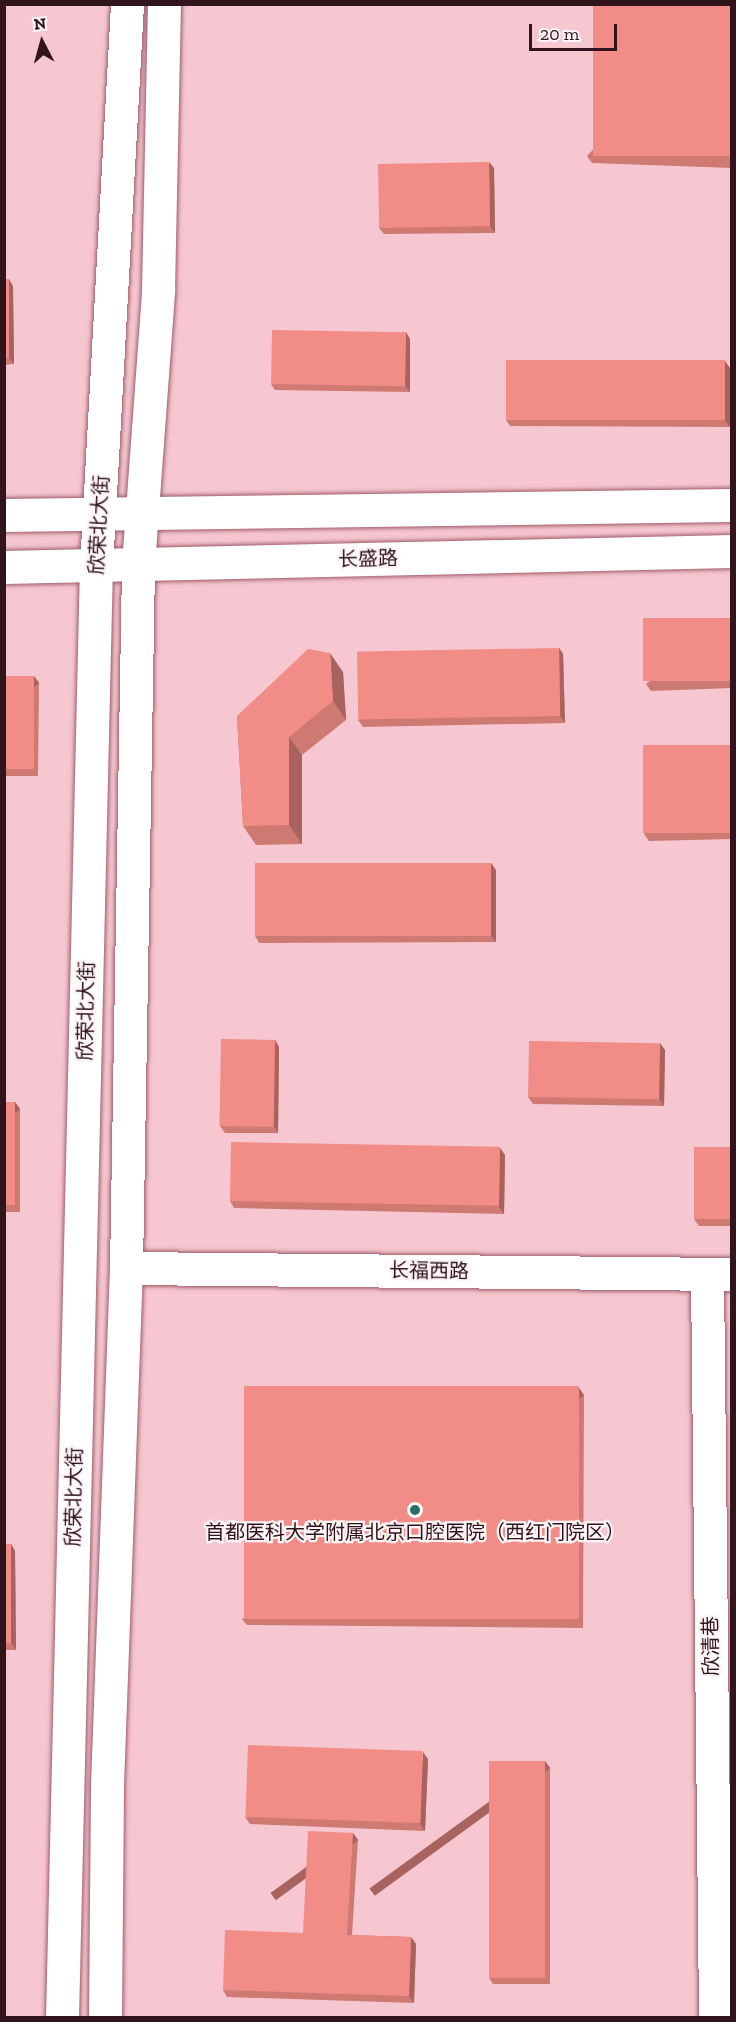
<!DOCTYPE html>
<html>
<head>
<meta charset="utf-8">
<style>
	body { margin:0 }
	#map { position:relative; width:736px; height:2022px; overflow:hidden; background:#f6c7d0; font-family:"Zilla Slab","Noto Sans SC",serif }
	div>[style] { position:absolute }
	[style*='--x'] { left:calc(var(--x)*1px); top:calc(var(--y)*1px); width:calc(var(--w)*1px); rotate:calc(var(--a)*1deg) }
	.roads { filter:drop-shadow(0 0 2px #9f5b6b) drop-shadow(0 0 2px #9f5b6b) }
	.minor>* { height:33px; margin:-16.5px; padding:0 16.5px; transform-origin:16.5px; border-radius:16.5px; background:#fff }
	.wall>* { inset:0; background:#cf7973 }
	.shaded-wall>* { inset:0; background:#a9635e; transform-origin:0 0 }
	.building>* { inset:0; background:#f18d86; transform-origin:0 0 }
	.dots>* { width:16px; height:16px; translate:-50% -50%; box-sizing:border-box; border:3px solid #fcf4f5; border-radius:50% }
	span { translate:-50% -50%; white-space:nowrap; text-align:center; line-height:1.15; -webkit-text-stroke:4.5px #fcf4f5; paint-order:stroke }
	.street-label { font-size:20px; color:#31151c }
	.poi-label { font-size:20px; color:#31151c }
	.frame { position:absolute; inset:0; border:6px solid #31151c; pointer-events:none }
	.north { position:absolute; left:12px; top:12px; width:60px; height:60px; -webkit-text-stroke:4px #fcf4f5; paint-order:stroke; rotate:354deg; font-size:16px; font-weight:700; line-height:24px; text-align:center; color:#31151c }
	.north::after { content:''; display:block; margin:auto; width:21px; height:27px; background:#31151c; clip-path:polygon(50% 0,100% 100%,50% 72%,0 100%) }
	.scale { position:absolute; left:529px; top:24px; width:88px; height:27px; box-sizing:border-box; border:3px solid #31151c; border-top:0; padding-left:8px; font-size:18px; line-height:21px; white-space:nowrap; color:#31151c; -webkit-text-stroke:4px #fcf4f5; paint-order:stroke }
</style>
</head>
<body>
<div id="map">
	<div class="roads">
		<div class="minor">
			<div style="--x:4;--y:515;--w:728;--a:-0.79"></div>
			<div style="--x:4;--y:567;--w:728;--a:-1.26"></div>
			<div style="--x:126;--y:1268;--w:606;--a:0.57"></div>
			<div style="--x:707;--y:1274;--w:744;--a:89.38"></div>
			<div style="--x:62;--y:2018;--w:1452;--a:-88.66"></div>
			<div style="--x:96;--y:566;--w:563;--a:-86.84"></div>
			<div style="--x:105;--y:2018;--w:233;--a:-89.5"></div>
			<div style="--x:107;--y:1785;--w:517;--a:-87.9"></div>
			<div style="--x:126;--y:1268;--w:703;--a:-89.02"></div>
			<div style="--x:138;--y:565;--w:276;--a:-85.8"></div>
			<div style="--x:158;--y:290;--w:286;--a:-88.8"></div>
		</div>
	</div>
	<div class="wall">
		<div style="clip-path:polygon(732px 4px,732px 168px,592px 163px,587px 156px)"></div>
		<div style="clip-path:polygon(494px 168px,495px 233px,384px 234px,379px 228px)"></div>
		<div style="clip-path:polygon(4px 279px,13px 286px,14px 364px,4px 365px)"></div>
		<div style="clip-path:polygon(410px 339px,410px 392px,275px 390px,271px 384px)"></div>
		<div style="clip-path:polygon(730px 368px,730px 427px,510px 426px,506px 420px)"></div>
		<div style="clip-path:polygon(732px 618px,732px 688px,651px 691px,646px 684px)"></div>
		<div style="clip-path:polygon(559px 648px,563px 654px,565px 723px,363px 727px,358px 720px)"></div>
		<div style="clip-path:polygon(343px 672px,346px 720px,302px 755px,302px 844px,256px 845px,243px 826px,237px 716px)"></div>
		<div style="clip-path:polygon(4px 676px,34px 676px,39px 683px,38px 776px,4px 776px)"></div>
		<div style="clip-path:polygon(732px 745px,732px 839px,649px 841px,644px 834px)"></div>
		<div style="clip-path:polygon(496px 870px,496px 942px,259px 943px,255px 936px)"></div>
		<div style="clip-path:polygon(275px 1040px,279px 1047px,278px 1133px,225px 1133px,220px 1126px)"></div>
		<div style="clip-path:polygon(665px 1050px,664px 1106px,533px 1104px,528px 1097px)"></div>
		<div style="clip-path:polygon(4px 1102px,15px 1102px,20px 1109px,20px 1212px,4px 1212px)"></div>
		<div style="clip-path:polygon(732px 1147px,732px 1226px,699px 1226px,694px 1219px)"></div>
		<div style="clip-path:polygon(500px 1148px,505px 1155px,504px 1214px,234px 1208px,230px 1201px)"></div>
		<div style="clip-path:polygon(584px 1395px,583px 1628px,247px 1625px,242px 1619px)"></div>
		<div style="clip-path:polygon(4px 1544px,11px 1544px,15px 1551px,16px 1650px,4px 1650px)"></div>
		<div style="clip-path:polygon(428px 1759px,425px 1831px,250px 1824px,245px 1817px)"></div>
		<div style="clip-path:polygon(545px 1761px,550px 1768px,550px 1984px,493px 1984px,489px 1978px)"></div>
		<div style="clip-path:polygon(353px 1833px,358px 1840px,352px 1935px,411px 1937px,416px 1944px,414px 2003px,227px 1997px,223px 1990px,303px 1933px)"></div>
	</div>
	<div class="shaded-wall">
		<div style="clip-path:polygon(489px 162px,494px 168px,495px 233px,490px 226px)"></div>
		<div style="clip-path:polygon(9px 279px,13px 286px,14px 364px,9px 358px)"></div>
		<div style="clip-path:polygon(406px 332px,410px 339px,410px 392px,405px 386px)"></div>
		<div style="clip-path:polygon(725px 361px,730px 368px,730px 427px,725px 421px)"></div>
		<div style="clip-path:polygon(559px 648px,563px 654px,565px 723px,560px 716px)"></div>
		<div style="clip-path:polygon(330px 653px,343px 672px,346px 720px,333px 701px)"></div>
		<div style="left:34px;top:676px;width:9px;height:93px;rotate:54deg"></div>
		<div style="clip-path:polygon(289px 737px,302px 755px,302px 844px,289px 825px)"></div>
		<div style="clip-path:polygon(491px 863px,496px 870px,496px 942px,491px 936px)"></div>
		<div style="clip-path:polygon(275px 1040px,279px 1047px,278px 1133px,274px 1126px)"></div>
		<div style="clip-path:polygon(660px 1043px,665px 1050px,664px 1106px,659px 1099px)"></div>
		<div style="left:15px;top:1102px;width:9px;height:103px;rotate:54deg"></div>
		<div style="clip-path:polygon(500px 1148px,505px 1155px,504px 1214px,499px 1207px)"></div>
		<div style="left:579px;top:1388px;width:9px;height:233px;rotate:54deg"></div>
		<div style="clip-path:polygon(11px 1544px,15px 1551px,16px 1650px,11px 1643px)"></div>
		<div style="clip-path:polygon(423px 1752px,428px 1759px,425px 1831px,420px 1824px)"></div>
		<div style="left:545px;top:1761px;width:9px;height:217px;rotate:54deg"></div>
		<div style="left:353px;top:1833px;width:9px;height:102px;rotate:54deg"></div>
		<div style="clip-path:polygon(411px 1937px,416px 1944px,414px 2003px,409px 1996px)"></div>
	</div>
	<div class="building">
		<div style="left:593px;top:4px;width:139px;height:152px"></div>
		<div style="left:489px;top:162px;width:64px;height:111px;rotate:89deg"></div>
		<div style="left:4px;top:279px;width:5px;height:79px"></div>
		<div style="left:272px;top:330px;width:134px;height:54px;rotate:1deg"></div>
		<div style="left:506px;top:360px;width:219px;height:60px"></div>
		<div style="left:732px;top:618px;width:63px;height:89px;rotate:90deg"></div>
		<div style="left:559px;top:648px;width:68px;height:202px;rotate:89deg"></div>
		<div style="clip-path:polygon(308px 649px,330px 653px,333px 701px,289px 737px,289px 825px,243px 826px,237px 716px)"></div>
		<div style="left:4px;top:676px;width:30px;height:93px"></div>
		<div style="left:732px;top:745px;width:88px;height:89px;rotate:90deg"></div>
		<div style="left:255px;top:863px;width:236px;height:73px"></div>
		<div style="left:221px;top:1039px;width:54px;height:87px;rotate:1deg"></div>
		<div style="left:529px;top:1041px;width:131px;height:56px;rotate:1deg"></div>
		<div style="left:4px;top:1102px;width:11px;height:103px"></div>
		<div style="left:231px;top:1142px;width:269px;height:59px;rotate:1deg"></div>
		<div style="left:694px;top:1147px;width:38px;height:72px"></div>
		<div style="left:244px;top:1386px;width:335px;height:233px"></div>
		<div style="left:4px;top:1544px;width:7px;height:99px"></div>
		<div style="left:248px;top:1745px;width:175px;height:72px;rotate:2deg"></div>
		<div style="left:489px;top:1761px;width:56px;height:217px"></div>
		<div style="clip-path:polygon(308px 1831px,353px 1833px,347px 1935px,411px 1937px,409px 1996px,223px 1990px,225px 1930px,303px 1933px)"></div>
	</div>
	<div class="dots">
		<div style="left:415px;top:1510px;background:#266e66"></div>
	</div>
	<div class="street-label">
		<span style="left:99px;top:525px;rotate:-87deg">欣荣北大街</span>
		<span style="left:368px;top:559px;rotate:-1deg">长盛路</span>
		<span style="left:86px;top:1011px;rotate:-89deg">欣荣北大街</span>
		<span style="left:429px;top:1271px;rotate:1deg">长福西路</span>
		<span style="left:74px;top:1497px;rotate:-89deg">欣荣北大街</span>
		<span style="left:711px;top:1646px;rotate:-91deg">欣清巷</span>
	</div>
	<div class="poi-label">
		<span style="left:415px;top:1532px">首都医科大学附属北京口腔医院（西红门院区）</span>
	</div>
	<div class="frame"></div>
	<div class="north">N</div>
	<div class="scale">20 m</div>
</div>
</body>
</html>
